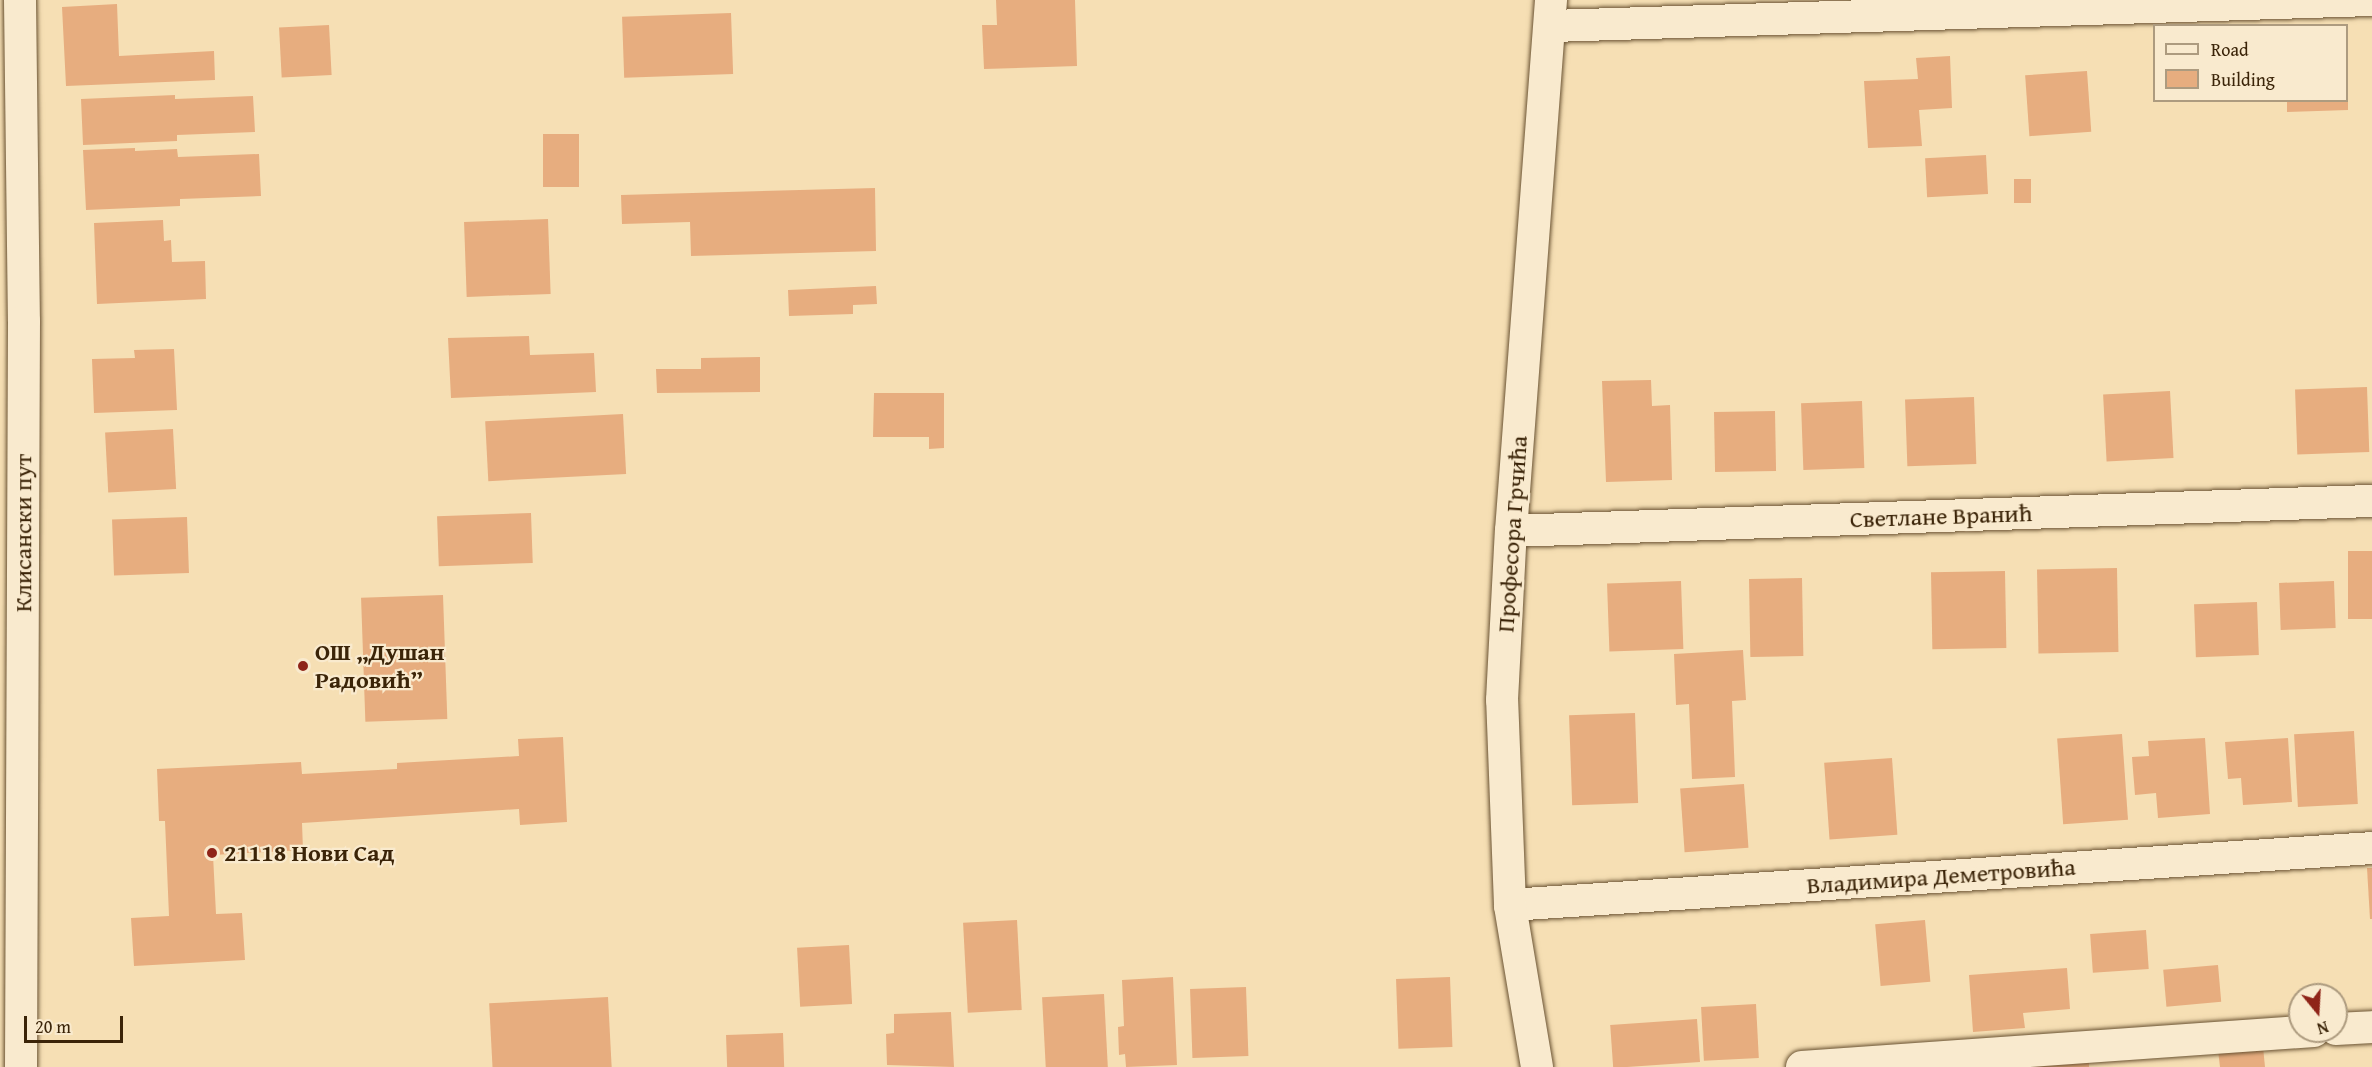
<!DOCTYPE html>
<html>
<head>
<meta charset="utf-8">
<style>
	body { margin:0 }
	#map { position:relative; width:2372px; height:1067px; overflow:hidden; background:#f6dfb4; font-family:"Gentium Book Plus",serif }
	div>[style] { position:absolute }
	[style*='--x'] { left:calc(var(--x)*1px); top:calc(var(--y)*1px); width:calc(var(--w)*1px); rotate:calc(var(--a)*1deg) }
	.building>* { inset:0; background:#e7ad7f; transform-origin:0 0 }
	.roads { filter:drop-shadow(0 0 2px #6a5333) drop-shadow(0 0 2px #6a5333) }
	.street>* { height:32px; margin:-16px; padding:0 16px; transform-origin:16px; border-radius:16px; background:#f9eace }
	.dots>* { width:16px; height:16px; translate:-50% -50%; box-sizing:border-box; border:3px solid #f9eace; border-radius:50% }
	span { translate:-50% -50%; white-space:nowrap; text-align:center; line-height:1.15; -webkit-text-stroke:4.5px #f9eace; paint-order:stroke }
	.street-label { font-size:24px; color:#3b2408 }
	.poi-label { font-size:24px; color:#3b2408; font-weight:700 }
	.left { translate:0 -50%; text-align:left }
	.legend { position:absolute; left:2153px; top:24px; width:195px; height:78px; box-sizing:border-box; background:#f9eace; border:2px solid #ad9b7f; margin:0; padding:8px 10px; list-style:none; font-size:18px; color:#3b2408 }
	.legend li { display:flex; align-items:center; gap:12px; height:30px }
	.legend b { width:30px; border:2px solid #ad9b7f }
	.north { position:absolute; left:2288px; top:983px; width:60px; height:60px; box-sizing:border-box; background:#f9eace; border:2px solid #ad9b7f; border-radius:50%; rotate:162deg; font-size:16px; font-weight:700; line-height:24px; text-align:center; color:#3b2408 }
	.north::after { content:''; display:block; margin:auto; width:21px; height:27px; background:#8f2418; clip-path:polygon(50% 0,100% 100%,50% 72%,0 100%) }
	.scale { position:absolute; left:24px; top:1016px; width:99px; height:27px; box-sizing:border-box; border:3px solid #3b2408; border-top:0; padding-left:8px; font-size:18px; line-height:21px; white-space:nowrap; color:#3b2408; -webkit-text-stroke:4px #f9eace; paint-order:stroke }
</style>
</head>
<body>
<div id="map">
	<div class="building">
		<div style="clip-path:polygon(996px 0,1075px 0,1077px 66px,984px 69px,982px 25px,997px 25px)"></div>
		<div style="clip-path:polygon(117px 4px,119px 56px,214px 51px,215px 80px,66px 86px,62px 7px)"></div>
		<div style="left:731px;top:13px;width:61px;height:109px;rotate:88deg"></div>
		<div style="left:329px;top:25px;width:50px;height:50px;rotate:87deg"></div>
		<div style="clip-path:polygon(1950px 56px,1952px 108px,1919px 110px,1922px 146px,1868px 148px,1864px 81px,1918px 79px,1916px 58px)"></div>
		<div style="left:2087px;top:71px;width:61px;height:62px;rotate:86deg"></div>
		<div style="clip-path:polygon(175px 95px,175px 99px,253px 96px,255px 132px,177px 135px,177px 141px,83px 145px,81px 99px)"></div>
		<div style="clip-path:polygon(2287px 100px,2348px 100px,2348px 110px,2287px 112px)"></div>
		<div style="left:543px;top:134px;width:36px;height:53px"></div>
		<div style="clip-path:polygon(135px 148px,135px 151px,177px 149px,178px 157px,259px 154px,261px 196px,180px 199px,180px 206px,86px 210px,83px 150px)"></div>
		<div style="left:1986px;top:155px;width:39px;height:61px;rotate:87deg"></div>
		<div style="left:2014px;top:179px;width:17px;height:24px"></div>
		<div style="clip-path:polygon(875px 188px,876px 251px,691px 256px,690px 222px,622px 224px,621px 195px)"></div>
		<div style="left:548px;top:219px;width:75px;height:84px;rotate:88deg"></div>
		<div style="clip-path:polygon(163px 220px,164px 241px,171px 240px,172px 262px,205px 261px,206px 299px,97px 304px,94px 223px)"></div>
		<div style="clip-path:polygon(876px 286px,877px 304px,853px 305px,853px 314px,789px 316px,788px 290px)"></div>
		<div style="clip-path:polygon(529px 336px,530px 355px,594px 353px,596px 392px,451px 398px,448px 338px)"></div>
		<div style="clip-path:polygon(174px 349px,177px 410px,94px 413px,92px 359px,135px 358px,134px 350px)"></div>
		<div style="clip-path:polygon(760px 357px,760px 392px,657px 393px,656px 369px,701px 369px,701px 358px)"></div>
		<div style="clip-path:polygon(1651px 380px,1652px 406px,1670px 405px,1672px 480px,1606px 482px,1602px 381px)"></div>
		<div style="left:2367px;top:387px;width:65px;height:72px;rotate:88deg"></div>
		<div style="left:2170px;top:391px;width:67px;height:67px;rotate:87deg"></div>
		<div style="clip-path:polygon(874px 393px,944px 393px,944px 448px,929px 449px,929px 437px,873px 437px)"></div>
		<div style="left:1974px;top:397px;width:67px;height:69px;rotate:88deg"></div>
		<div style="left:1862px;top:401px;width:67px;height:61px;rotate:88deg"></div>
		<div style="left:1775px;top:411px;width:60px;height:61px;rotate:89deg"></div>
		<div style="left:623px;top:414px;width:60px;height:138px;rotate:87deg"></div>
		<div style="left:173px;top:429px;width:60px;height:68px;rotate:87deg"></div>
		<div style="left:531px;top:513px;width:50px;height:94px;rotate:88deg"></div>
		<div style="left:187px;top:517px;width:56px;height:75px;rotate:88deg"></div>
		<div style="left:2372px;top:551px;width:68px;height:24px;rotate:90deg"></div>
		<div style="left:2117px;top:568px;width:84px;height:80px;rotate:89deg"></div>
		<div style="left:2005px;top:571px;width:77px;height:74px;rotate:89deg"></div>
		<div style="left:1802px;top:578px;width:78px;height:53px;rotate:89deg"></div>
		<div style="left:1681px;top:581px;width:68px;height:74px;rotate:88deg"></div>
		<div style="left:2334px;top:581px;width:47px;height:55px;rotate:88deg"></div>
		<div style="left:443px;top:595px;width:124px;height:82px;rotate:88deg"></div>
		<div style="left:2257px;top:602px;width:53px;height:63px;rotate:88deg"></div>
		<div style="clip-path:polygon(1743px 650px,1746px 700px,1732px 701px,1735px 777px,1692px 779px,1689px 704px,1676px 705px,1674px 654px)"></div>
		<div style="left:1635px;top:713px;width:90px;height:66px;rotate:88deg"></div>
		<div style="left:2354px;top:731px;width:73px;height:60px;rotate:87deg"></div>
		<div style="left:2122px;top:734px;width:86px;height:65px;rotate:86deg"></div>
		<div style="clip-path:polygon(563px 737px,567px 822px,520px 825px,519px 809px,302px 823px,303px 850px,213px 855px,216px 914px,242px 913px,245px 960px,134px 966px,131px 918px,169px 916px,165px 821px,159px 821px,157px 769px,301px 762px,302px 774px,397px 769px,397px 763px,519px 756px,518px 739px)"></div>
		<div style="clip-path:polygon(2205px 738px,2210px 814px,2158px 818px,2156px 793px,2135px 795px,2132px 757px,2149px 756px,2148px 741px)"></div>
		<div style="clip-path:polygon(2288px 738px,2292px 802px,2243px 805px,2241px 778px,2228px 779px,2225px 742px)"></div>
		<div style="left:1892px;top:758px;width:77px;height:68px;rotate:86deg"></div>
		<div style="left:1744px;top:784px;width:64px;height:64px;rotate:86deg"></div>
		<div style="clip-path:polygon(2367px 868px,2372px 868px,2372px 919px,2370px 919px)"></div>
		<div style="left:1017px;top:920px;width:90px;height:54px;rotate:87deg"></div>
		<div style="left:1925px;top:920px;width:62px;height:50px;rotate:85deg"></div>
		<div style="left:2146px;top:930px;width:39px;height:56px;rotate:86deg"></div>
		<div style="left:849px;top:945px;width:59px;height:52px;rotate:87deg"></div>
		<div style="left:2218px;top:965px;width:37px;height:55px;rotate:85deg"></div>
		<div style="clip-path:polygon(2067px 968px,2070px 1009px,2023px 1013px,2025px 1028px,1973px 1032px,1969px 975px)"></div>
		<div style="clip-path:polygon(1173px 977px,1177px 1065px,1126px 1067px,1125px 1054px,1119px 1055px,1118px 1027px,1124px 1026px,1122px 980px)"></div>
		<div style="left:1450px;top:977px;width:70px;height:54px;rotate:88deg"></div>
		<div style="left:1246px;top:987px;width:69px;height:56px;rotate:88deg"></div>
		<div style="left:1104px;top:994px;width:73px;height:62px;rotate:87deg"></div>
		<div style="left:608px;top:997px;width:70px;height:119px;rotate:87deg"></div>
		<div style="left:1756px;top:1004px;width:54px;height:55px;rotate:87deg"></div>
		<div style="clip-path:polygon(951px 1012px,954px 1067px,887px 1065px,886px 1034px,894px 1033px,894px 1014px)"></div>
		<div style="left:1697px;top:1019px;width:43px;height:87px;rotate:86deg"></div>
		<div style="left:783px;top:1033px;width:34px;height:57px;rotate:88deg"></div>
		<div style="clip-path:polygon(2263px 1047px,2265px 1067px,2220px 1067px,2218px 1050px)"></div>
		<div style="clip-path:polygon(2089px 1056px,2089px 1067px,1996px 1067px)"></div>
	</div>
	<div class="roads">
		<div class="street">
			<div style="--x:20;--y:0;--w:321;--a:89.3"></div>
			<div style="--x:24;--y:321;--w:746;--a:90.23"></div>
			<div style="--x:1552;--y:26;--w:820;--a:-1.82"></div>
			<div style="--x:1511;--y:531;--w:862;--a:-2"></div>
			<div style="--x:1510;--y:905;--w:864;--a:-3.78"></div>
			<div style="--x:2336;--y:1029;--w:36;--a:-3"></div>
			<div style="--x:1537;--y:1067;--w:164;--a:-99.5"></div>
			<div style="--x:1510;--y:905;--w:205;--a:-92.2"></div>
			<div style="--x:1502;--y:700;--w:169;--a:-87"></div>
			<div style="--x:1511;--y:531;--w:533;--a:-85.69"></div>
			<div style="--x:1802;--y:1067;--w:513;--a:-4.02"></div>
		</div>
	</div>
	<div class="dots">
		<div style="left:303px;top:666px;background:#8f2418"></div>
		<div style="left:212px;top:853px;background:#8f2418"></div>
	</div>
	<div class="street-label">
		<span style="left:1941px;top:516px;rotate:-2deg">Светлане Вранић</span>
		<span style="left:23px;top:533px;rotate:-90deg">Клисански пут</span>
		<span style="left:1512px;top:534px;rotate:-86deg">Професора Грчића</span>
		<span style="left:1941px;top:876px;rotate:-4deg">Владимира Деметровића</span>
	</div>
	<div class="poi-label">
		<span class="left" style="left:315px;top:666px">ОШ „Душан<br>Радовић”</span>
		<span class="left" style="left:224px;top:853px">21118 Нови Сад</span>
	</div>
	<ul class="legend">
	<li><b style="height:8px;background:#f9eace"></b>Road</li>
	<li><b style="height:16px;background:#e7ad7f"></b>Building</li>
	</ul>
	<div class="north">N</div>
	<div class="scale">20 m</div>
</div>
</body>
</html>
